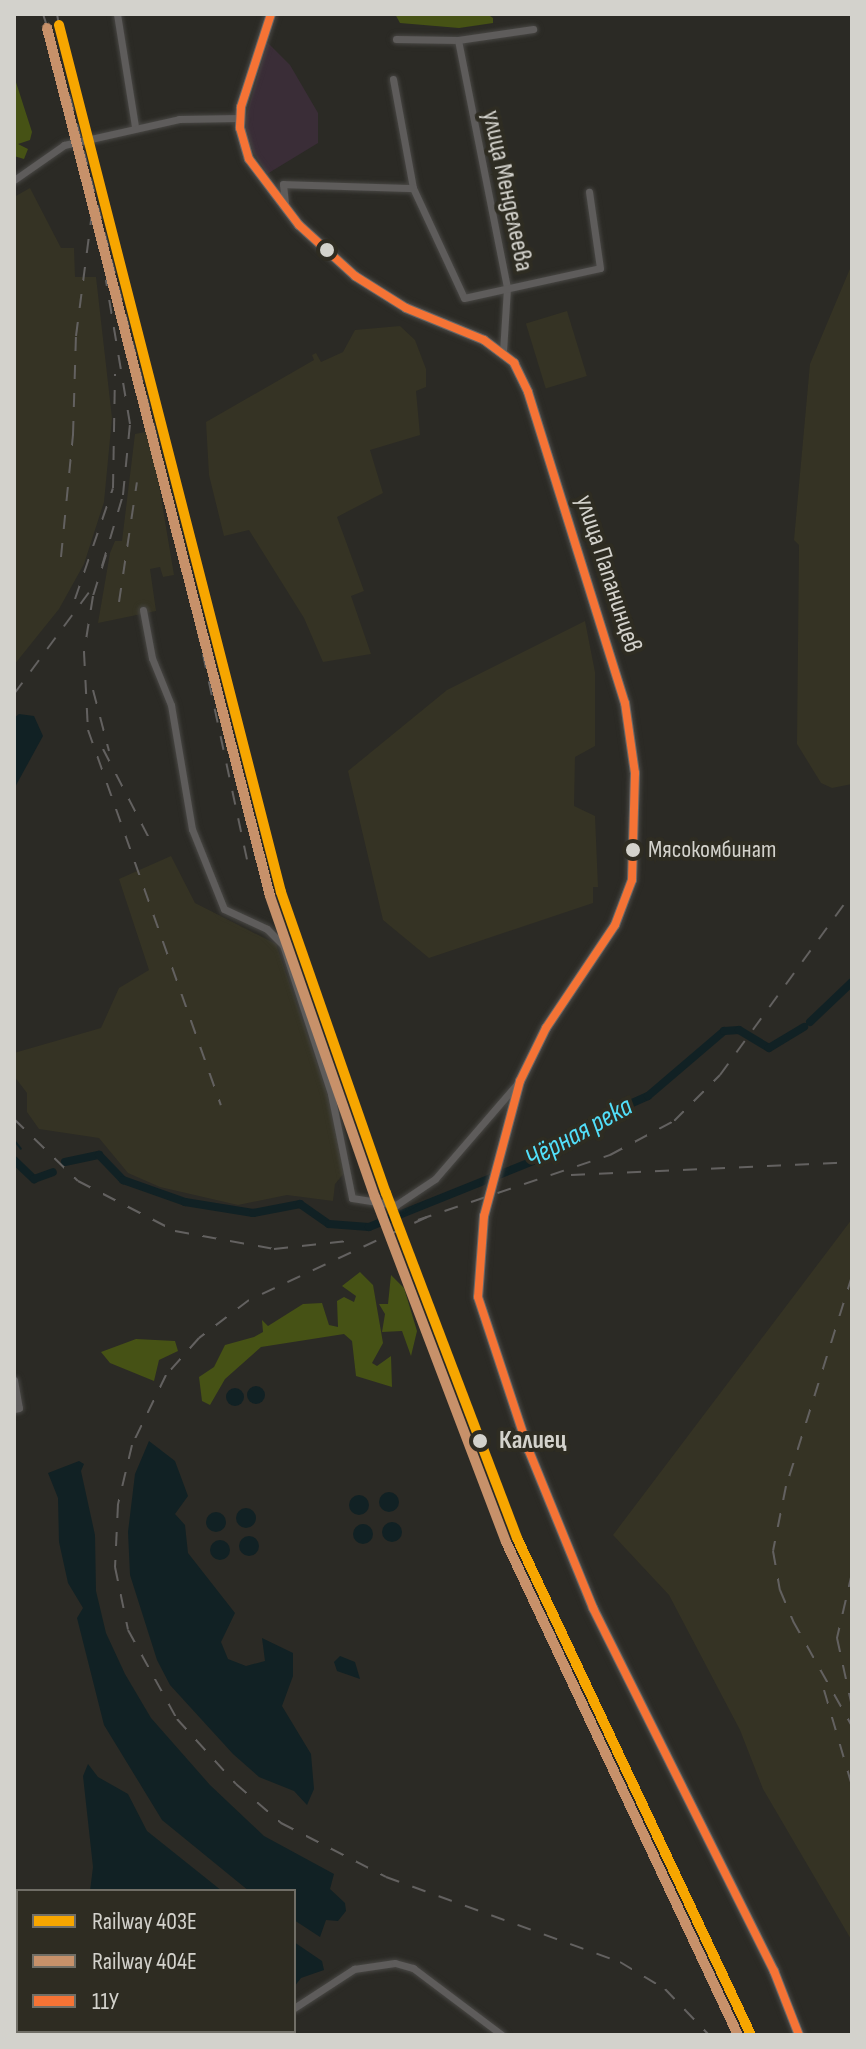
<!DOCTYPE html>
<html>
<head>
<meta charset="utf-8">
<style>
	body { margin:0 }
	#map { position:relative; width:866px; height:2049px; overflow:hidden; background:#2b2a25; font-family:"Sofia Sans Condensed",sans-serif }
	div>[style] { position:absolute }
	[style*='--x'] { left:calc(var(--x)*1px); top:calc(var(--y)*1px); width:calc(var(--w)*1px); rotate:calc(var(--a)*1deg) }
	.commercial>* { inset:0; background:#3a2d37 }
	.built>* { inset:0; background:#353324; transform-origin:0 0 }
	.green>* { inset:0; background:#465215 }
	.water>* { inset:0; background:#112124; transform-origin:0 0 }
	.round { border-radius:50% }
	.stream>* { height:2px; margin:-1px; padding:0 1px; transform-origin:1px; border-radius:1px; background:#112124 }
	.canal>* { height:8px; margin:-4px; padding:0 4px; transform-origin:4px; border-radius:4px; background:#112124 }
	.roads { filter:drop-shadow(0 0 2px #484744) drop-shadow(0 0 2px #484744) }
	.minor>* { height:7px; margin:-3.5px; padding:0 3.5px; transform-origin:3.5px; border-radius:3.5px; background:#5e5c5b }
	.secondary>* { height:10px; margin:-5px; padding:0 5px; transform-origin:5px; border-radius:5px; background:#696766 }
	.rail>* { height:2px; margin-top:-1px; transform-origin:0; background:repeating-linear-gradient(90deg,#636160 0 14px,transparent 0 28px) }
	.bus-1>* { height:8px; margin:-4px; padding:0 4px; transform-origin:4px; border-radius:4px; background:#f57335 }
	.rail-1>* { height:10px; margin:-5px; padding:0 5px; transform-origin:5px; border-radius:5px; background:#f7a600 }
	.rail-2>* { height:10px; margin:-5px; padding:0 5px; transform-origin:5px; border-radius:5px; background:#c7916a }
	.dots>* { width:22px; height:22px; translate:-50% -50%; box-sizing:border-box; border:4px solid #2e2c22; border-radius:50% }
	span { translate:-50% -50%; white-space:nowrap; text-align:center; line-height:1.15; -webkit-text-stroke:8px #2e2c22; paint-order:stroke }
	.bus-label { font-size:24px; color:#d3d2cc }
	.left { translate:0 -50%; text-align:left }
	.street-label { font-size:26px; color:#d3d2cc }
	.stop-label { font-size:26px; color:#d3d2cc; font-weight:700 }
	.water-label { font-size:28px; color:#52e0fb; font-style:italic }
	.frame { position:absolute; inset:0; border:16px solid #d3d2cc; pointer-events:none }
	.legend { position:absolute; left:16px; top:1889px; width:280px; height:144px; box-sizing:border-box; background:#2e2c22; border:2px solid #706e66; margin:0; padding:10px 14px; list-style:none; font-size:24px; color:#d3d2cc }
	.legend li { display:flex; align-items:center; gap:16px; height:40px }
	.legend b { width:40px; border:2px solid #706e66 }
</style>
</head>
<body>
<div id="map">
	<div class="commercial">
		<div style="clip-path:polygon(267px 42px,290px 65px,318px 113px,318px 143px,267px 174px,250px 147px,244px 124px)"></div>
	</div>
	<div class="built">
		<div style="clip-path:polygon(30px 188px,61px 248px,74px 248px,75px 277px,96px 277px,112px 418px,104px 502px,84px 564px,59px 609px,14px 665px,14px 197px)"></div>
		<div style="clip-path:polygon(852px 264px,852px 784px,832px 788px,821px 783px,797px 744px,799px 545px,794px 540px,810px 364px)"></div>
		<div style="left:567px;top:311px;width:68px;height:43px;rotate:73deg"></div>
		<div style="clip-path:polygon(400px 326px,415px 340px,426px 369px,426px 387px,416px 391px,420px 435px,370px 450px,383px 493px,337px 517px,364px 591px,351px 596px,371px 654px,323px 662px,304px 618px,249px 530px,224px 536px,209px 475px,206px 422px,314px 360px,312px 355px,316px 353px,321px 362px,343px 352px,355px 330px)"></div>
		<div style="clip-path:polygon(150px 431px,174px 575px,163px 577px,160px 567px,150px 569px,156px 611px,98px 623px,110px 553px,115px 541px,122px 541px,135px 434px)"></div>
		<div style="clip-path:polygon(585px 621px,595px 672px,595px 746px,575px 757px,574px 806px,595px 816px,598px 887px,593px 887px,593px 903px,429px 958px,383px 920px,348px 771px,447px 690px)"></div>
		<div style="clip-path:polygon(171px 856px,195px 903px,276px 944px,327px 1093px,345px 1172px,335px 1184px,333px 1201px,287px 1195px,238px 1205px,160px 1187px,128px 1173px,99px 1138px,39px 1129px,27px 1112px,27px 1093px,14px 1076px,14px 1053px,101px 1028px,119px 988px,149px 970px,119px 879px)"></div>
		<div style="clip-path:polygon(852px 1219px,852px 1941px,763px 1789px,740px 1730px,669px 1595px,613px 1535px)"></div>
	</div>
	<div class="green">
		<div style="clip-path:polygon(395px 14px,487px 14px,493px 18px,493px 23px,459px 28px,400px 23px)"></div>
		<div style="clip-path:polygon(14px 76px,32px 132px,30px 140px,18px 144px,28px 149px,24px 159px,14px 156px)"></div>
		<div style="clip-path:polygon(360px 1272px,373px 1285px,383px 1343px,372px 1363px,377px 1366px,391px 1356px,392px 1387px,356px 1376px,352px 1341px,344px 1334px,261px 1347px,225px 1379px,210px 1405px,202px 1401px,199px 1377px,214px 1367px,225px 1345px,254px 1337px,263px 1332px,262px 1320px,268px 1326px,303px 1304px,322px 1303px,329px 1325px,338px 1327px,337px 1301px,344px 1297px,354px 1302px,356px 1296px,342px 1286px)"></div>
		<div style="clip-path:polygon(391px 1275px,404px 1288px,417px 1331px,411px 1356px,402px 1331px,382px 1332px,385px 1314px,379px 1304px,388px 1304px)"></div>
		<div style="clip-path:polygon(136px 1339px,175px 1341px,178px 1351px,159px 1360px,154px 1381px,110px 1363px,101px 1352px)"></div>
	</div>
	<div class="water">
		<div style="clip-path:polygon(19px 714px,34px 716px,43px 736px,14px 789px,14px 718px)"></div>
		<div class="round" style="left:247px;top:1386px;width:18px;height:18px"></div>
		<div class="round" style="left:226px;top:1388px;width:18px;height:18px"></div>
		<div style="clip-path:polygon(149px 1441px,175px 1461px,188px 1496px,175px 1514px,185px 1525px,188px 1553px,235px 1613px,221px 1642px,228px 1659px,246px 1666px,265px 1661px,262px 1638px,293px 1653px,293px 1676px,282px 1706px,311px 1754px,314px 1789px,307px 1805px,294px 1791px,259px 1777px,233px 1754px,170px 1685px,157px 1660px,130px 1575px,128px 1532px,135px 1474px)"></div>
		<div style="clip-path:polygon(79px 1461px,84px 1464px,81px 1471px,95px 1535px,96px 1591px,106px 1633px,125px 1674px,151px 1718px,210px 1785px,264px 1836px,334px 1874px,330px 1889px,345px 1903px,346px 1911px,338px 1921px,326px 1920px,320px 1937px,294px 1920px,294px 1891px,249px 1891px,162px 1820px,104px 1725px,77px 1618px,83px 1608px,68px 1583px,59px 1542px,58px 1498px,48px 1473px)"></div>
		<div class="round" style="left:379px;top:1492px;width:20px;height:20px"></div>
		<div class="round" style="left:349px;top:1495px;width:20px;height:20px"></div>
		<div class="round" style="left:236px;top:1508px;width:20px;height:20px"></div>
		<div class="round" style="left:206px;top:1512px;width:20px;height:20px"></div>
		<div class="round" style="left:382px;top:1522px;width:20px;height:20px"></div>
		<div class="round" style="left:353px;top:1524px;width:20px;height:20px"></div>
		<div class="round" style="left:239px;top:1536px;width:20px;height:20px"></div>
		<div class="round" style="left:210px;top:1540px;width:20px;height:20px"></div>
		<div style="clip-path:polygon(340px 1656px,355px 1662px,360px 1679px,337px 1671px,334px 1662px)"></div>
		<div style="clip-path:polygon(88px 1764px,98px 1777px,128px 1794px,147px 1831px,222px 1891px,90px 1891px,93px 1867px,83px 1776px)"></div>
		<div style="clip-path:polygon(294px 1942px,322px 1961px,324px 1970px,301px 1978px,294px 1987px)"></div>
		<div style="left:78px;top:2031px;width:65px;height:4px"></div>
	</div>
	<div class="stream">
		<div style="--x:14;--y:1140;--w:11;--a:52"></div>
	</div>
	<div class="canal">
		<div style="--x:810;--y:1022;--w:58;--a:-43.6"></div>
		<div style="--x:14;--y:1160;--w:28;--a:44"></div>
		<div style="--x:34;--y:1179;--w:20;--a:-20"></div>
		<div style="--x:65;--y:1162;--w:35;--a:-12"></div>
		<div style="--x:99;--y:1155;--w:35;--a:46"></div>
		<div style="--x:123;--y:1180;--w:66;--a:19.5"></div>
		<div style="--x:185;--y:1202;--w:69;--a:9.2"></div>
		<div style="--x:253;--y:1213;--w:48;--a:-10.8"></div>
		<div style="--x:300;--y:1204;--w:35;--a:35"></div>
		<div style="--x:329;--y:1224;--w:40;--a:4.3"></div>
		<div style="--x:369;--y:1227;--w:185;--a:-21.9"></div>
		<div style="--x:541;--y:1158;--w:65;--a:-35.6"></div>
		<div style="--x:594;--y:1120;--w:59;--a:-24"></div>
		<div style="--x:648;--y:1096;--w:100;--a:-40.5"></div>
		<div style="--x:724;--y:1031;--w:15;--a:-4"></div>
		<div style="--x:739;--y:1030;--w:35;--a:31"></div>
		<div style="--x:769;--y:1048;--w:41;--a:-31"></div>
	</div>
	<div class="roads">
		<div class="minor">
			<div style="--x:117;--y:14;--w:114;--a:80.9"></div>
			<div style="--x:396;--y:39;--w:62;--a:0.9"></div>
			<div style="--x:458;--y:40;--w:76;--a:-8.3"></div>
			<div style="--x:458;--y:40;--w:253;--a:78.8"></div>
			<div style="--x:507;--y:288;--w:63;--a:93.6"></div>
			<div style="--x:393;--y:79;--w:111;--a:79.6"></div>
			<div style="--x:413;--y:188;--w:121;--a:65.1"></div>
			<div style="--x:464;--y:298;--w:139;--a:-12.4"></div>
			<div style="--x:600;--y:268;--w:77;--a:-98.2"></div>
			<div style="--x:14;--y:180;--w:61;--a:-35"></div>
			<div style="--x:64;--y:145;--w:118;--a:-12.7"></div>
			<div style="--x:179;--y:119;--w:61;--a:-0.9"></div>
			<div style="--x:285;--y:203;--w:19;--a:-96"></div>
			<div style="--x:283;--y:184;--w:130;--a:1.8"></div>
			<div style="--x:143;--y:610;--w:49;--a:79.4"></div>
			<div style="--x:152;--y:658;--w:51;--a:68"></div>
			<div style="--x:171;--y:705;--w:126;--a:80.4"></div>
			<div style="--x:192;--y:829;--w:86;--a:68.2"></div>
			<div style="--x:224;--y:909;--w:47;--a:24.9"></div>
			<div style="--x:267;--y:929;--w:23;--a:45"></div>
			<div style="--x:283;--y:945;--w:157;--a:72.1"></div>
			<div style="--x:331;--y:1094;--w:106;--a:78.6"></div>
			<div style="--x:352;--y:1198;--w:45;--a:9"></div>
			<div style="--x:396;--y:1205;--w:47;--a:-33.7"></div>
			<div style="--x:435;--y:1179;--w:127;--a:-49.2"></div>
			<div style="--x:14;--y:1380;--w:28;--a:80"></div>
			<div style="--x:19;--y:1408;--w:5;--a:169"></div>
			<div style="--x:294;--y:2008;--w:72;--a:-33"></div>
			<div style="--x:354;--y:1969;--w:41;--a:-8.3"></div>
			<div style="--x:395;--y:1963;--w:19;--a:16"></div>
			<div style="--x:413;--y:1968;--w:111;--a:37"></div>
			<div style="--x:253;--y:2035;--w:7;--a:-34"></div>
		</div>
		<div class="secondary">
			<div style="--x:271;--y:14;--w:98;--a:107.9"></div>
			<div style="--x:241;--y:107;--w:21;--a:93"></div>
			<div style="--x:240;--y:128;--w:32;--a:74"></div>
			<div style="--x:249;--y:159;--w:83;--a:52.9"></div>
			<div style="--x:299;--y:225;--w:76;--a:42.3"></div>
			<div style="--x:355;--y:276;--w:60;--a:32.1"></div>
			<div style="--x:406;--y:308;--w:84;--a:22.3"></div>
			<div style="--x:484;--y:340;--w:38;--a:37"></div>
			<div style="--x:514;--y:363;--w:32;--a:64"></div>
			<div style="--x:528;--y:392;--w:326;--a:72.7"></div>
			<div style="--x:625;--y:703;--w:71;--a:81.9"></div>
			<div style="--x:635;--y:773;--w:107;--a:91.6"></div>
			<div style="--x:632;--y:880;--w:48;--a:110.7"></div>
			<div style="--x:615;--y:925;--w:124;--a:123.8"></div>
			<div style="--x:546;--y:1028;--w:59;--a:116.1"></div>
			<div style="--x:520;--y:1081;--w:140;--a:104.9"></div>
			<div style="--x:484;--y:1216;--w:81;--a:94.2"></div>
			<div style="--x:478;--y:1297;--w:162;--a:71.7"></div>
			<div style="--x:529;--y:1451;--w:170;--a:67.8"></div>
			<div style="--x:593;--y:1608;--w:406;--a:63.5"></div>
			<div style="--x:774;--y:1971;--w:69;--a:68.7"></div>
		</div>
	</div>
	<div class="rail">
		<div style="--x:43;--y:14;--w:87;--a:72"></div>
		<div style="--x:70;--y:97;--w:349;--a:75.7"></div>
		<div style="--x:156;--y:435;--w:444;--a:77.9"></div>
		<div style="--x:57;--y:14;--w:11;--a:80"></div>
		<div style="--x:106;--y:555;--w:43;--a:107.6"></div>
		<div style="--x:93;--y:596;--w:57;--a:99.1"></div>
		<div style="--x:84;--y:652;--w:78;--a:87.1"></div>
		<div style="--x:88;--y:730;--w:398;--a:70.5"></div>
		<div style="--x:61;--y:557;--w:123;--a:-84.4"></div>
		<div style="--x:73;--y:435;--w:99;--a:-88.3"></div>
		<div style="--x:76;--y:336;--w:125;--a:-82.6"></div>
		<div style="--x:102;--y:566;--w:74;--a:-73.5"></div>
		<div style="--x:123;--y:495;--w:71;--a:-84.4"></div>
		<div style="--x:130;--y:424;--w:146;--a:-99.5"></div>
		<div style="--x:75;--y:599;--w:117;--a:-71.1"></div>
		<div style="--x:113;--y:488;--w:114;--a:-89"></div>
		<div style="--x:119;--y:602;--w:121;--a:-81.5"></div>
		<div style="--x:93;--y:690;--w:63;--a:75.3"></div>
		<div style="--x:14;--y:694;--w:128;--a:-53.6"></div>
		<div style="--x:103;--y:749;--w:111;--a:62.7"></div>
		<div style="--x:14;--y:1119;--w:89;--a:44.1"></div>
		<div style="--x:78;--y:1181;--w:109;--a:27.3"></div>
		<div style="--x:175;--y:1231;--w:101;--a:10.3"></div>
		<div style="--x:274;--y:1249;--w:83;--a:-6.2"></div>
		<div style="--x:571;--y:1175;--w:281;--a:-2.6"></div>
		<div style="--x:427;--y:1217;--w:196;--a:155"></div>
		<div style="--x:249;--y:1300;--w:63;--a:142.8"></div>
		<div style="--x:199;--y:1338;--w:50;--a:131.7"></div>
		<div style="--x:166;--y:1375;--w:78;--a:115.9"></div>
		<div style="--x:132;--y:1445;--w:61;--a:103.3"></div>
		<div style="--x:118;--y:1504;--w:63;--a:92.7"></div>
		<div style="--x:115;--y:1567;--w:64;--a:78.3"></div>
		<div style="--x:128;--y:1630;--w:102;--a:61.2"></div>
		<div style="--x:177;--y:1719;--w:88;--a:47.8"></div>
		<div style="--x:236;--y:1784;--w:60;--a:40.9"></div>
		<div style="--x:281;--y:1823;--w:118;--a:27.2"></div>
		<div style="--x:386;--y:1877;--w:249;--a:20"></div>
		<div style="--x:620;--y:1962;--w:52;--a:31"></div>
		<div style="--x:665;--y:1989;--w:64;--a:46.3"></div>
		<div style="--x:418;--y:1220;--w:203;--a:-18.7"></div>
		<div style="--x:610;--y:1155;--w:72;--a:-28"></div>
		<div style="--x:674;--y:1121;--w:65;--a:-45"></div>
		<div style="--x:720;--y:1075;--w:225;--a:-54"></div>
		<div style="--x:852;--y:1276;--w:220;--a:107.4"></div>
		<div style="--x:786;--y:1486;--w:66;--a:101.3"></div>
		<div style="--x:773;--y:1551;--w:40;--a:80"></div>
		<div style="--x:780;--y:1590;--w:34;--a:67"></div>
		<div style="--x:793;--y:1621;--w:120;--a:60.7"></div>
		<div style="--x:852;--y:1573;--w:67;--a:103"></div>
		<div style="--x:837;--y:1638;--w:71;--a:77.7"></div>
		<div style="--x:824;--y:1690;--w:100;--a:73.7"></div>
	</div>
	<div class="bus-1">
		<div style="--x:271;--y:14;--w:98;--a:107.9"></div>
		<div style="--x:241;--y:107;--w:21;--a:93"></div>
		<div style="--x:240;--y:128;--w:32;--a:74"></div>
		<div style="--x:249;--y:159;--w:83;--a:52.9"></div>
		<div style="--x:299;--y:225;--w:76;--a:42.3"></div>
		<div style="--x:355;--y:276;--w:60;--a:32.1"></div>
		<div style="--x:406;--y:308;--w:84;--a:22.3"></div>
		<div style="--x:484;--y:340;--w:38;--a:37"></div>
		<div style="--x:514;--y:363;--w:32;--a:64"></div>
		<div style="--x:528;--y:392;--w:326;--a:72.7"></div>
		<div style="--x:625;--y:703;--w:71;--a:81.9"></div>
		<div style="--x:635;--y:773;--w:107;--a:91.6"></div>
		<div style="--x:632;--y:880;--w:48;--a:110.7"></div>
		<div style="--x:615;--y:925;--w:124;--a:123.8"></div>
		<div style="--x:546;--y:1028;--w:59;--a:116.1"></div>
		<div style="--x:520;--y:1081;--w:140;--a:104.9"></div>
		<div style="--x:484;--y:1216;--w:81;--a:94.2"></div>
		<div style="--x:478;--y:1297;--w:162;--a:71.7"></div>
		<div style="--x:529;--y:1451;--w:170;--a:67.8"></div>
		<div style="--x:593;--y:1608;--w:406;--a:63.5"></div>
		<div style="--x:774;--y:1971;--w:69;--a:68.7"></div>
	</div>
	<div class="rail-1">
		<div style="--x:59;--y:25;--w:895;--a:75.64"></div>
		<div style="--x:281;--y:892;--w:319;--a:70.8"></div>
		<div style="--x:386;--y:1193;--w:369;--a:69.2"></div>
		<div style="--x:517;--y:1538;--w:549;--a:64.79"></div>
	</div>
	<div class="rail-2">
		<div style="--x:47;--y:28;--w:896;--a:75.59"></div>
		<div style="--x:270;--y:896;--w:319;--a:70.8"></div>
		<div style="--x:375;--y:1197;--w:369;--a:69.2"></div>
		<div style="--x:506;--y:1542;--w:545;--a:64.8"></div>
	</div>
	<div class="dots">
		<div style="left:327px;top:250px;background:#d3d2cc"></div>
		<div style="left:633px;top:850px;background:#d3d2cc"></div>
		<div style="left:480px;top:1441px;background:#d3d2cc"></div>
	</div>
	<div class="bus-label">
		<span class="left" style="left:648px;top:850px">Мясокомбинат</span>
	</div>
	<div class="street-label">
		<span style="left:507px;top:191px;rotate:78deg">улица Менделеева</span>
		<span style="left:608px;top:574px;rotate:72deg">улица Папанинцев</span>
	</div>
	<div class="stop-label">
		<span class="left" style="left:499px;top:1441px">Калиец</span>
	</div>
	<div class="water-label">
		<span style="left:579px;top:1133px;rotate:-29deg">Чёрная река</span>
	</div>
	<div class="frame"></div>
	<ul class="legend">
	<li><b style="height:10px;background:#f7a600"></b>Railway 403Е</li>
	<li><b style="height:10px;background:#c7916a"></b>Railway 404Е</li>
	<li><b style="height:10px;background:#f57335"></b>11У</li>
	</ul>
</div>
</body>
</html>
